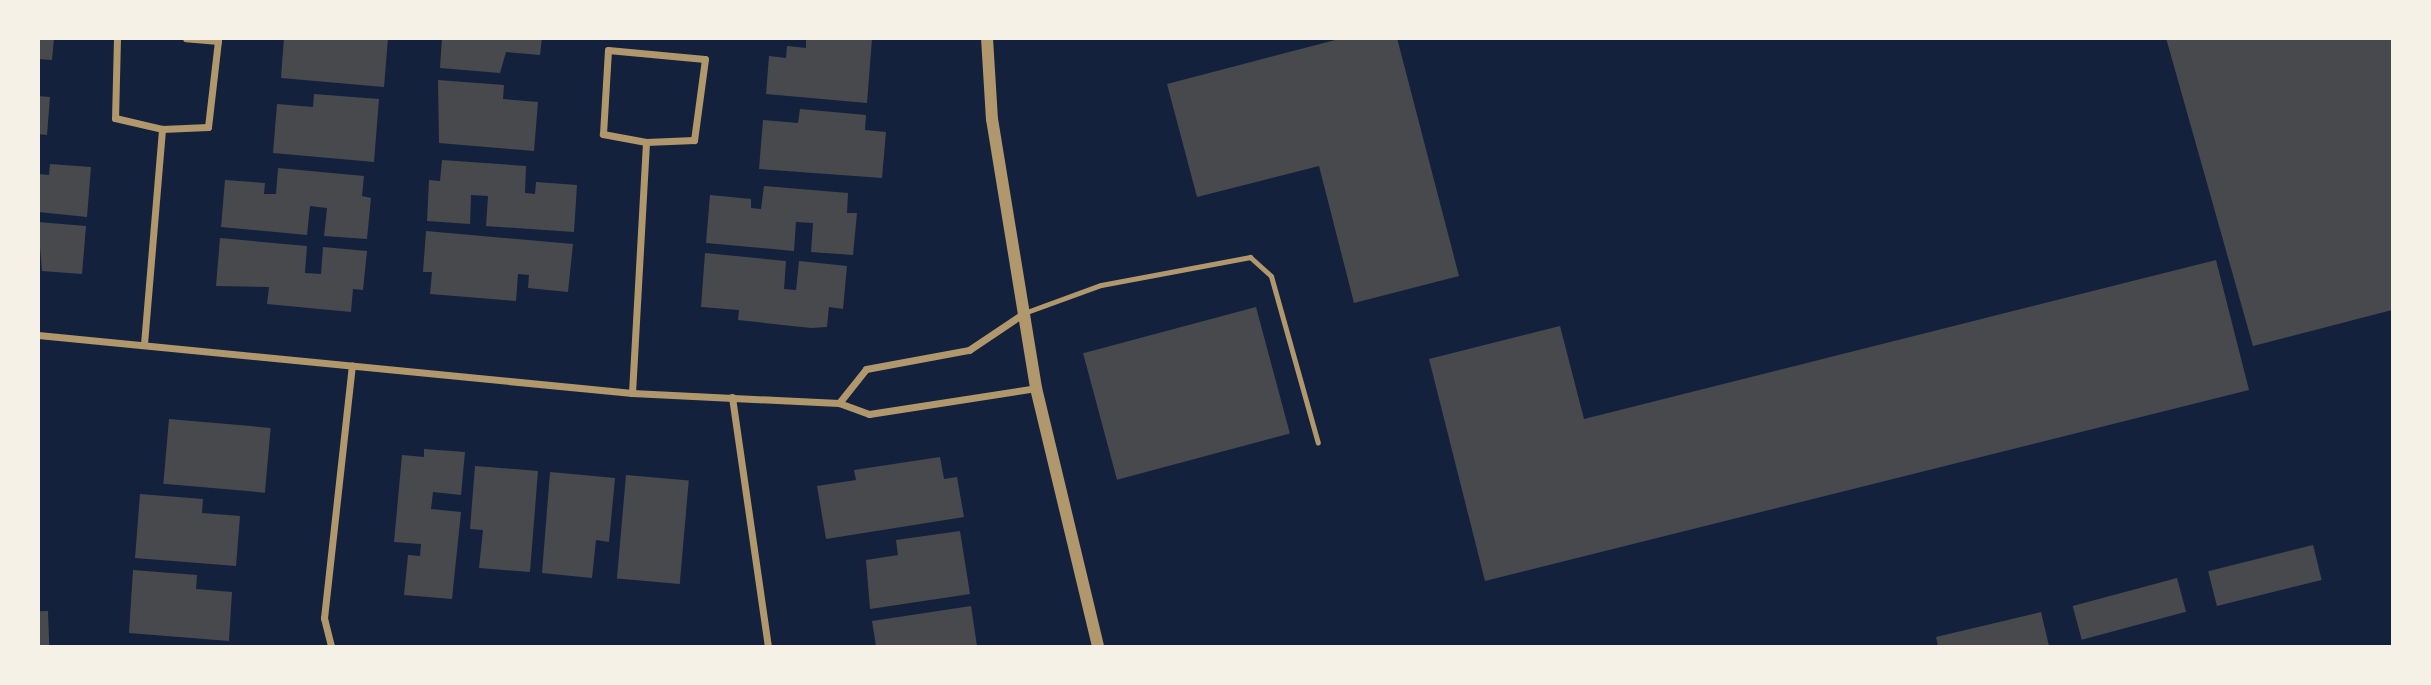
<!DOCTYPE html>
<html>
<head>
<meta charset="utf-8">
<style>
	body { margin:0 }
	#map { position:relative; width:2431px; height:685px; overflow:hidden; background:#14213d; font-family:Poppins,sans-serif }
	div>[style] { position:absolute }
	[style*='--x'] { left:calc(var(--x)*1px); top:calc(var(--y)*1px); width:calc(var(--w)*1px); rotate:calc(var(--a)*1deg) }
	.building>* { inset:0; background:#48494c; transform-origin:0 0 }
	.service>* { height:5px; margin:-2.5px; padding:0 2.5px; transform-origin:2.5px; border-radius:2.5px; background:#b1986c }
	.minor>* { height:7px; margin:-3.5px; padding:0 3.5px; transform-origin:3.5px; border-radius:3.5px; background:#b1986c }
	.tertiary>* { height:12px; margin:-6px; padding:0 6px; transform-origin:6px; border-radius:6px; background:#b1986c }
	span { translate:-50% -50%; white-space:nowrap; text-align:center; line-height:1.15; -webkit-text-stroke:7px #f6f1e7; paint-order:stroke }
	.frame { position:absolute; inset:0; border:40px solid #f6f1e7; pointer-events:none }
</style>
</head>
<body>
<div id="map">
	<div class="building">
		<div style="clip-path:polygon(38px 38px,54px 38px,52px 60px,38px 59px)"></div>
		<div style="clip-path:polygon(284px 38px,388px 38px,384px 87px,281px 78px)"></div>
		<div style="clip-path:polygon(442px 38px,542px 38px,540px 55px,506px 52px,500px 73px,440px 68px)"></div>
		<div style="clip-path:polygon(806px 38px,872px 39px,867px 103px,766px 94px,769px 56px,786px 58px,787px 46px,806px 48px)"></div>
		<div style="clip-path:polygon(1343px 38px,1397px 38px,1459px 276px,1354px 303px,1319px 166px,1197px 197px,1167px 84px)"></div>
		<div style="clip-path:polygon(2166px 38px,2392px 38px,2392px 310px,2253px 346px)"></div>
		<div style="clip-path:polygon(438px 80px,504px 85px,503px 99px,538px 102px,534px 151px,439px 143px)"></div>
		<div style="clip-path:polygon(314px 94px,379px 99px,374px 162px,273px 153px,277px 104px,313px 107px)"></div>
		<div style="clip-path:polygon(38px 96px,50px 97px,47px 135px,38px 134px)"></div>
		<div style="clip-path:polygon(800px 109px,866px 115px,865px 130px,886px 132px,882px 178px,759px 169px,763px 120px,798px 123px)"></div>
		<div style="clip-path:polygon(442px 160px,526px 166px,525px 193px,535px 194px,536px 182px,577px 185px,574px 232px,486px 226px,488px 196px,471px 195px,470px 224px,427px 221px,429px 180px,440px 181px)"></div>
		<div style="clip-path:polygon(50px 164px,91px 167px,87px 217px,38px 212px,38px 174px,49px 175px)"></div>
		<div style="clip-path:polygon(278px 168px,364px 176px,362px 196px,371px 198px,367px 239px,324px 236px,327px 208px,310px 206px,307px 235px,221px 227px,225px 180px,265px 183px,264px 194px,276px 194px)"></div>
		<div style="clip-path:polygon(764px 186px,848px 193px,847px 213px,857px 213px,853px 255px,811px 252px,813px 223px,796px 222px,794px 251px,706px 243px,710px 195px,751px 199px,751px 208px,761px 209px)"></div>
		<div style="clip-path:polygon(38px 222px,86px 226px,82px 274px,42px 271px)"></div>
		<div style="clip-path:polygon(426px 231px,573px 244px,568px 292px,528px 288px,529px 275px,518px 274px,516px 301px,430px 294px,432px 272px,423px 272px)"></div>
		<div style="clip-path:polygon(220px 238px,307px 246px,305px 273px,321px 274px,323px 247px,367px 251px,363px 290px,353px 289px,351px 312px,267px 304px,269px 287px,216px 286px)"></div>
		<div style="clip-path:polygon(705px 253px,786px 261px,784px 289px,796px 290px,799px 261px,847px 266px,843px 309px,829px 307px,827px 327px,811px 328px,738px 320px,739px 310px,701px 307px)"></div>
		<div style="clip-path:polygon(2216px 260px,2249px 390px,1485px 581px,1429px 359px,1560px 326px,1584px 419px)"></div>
		<div style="left:1256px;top:307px;width:131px;height:179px;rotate:75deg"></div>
		<div style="left:169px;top:419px;width:102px;height:65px;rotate:5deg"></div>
		<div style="clip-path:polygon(424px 449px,465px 452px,461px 495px,433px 492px,431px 509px,461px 512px,452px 599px,404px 595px,408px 555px,420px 556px,421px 544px,394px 542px,402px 455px,424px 457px)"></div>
		<div style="clip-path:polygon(940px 457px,944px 479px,957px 477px,964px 517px,826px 539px,817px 486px,856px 480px,854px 470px)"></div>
		<div style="clip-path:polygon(475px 466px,538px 471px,530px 572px,479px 568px,483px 530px,470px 529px)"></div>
		<div style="clip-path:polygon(550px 472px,615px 478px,609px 542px,596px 540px,592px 578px,542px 573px)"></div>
		<div style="left:626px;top:475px;width:63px;height:104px;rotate:5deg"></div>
		<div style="clip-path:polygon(140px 494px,203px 499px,202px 513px,240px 516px,236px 566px,135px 558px)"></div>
		<div style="clip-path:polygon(960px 531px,970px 594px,870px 609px,866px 560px,898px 555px,896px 540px)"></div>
		<div style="left:2313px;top:545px;width:36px;height:108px;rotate:76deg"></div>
		<div style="clip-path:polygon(133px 570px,197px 575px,196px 589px,232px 592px,229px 641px,129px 633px)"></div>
		<div style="left:2177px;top:578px;width:35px;height:108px;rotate:75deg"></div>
		<div style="clip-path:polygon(971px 606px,977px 646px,876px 646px,872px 621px)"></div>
		<div style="left:48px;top:611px;width:35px;height:10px;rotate:88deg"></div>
		<div style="clip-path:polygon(2041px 612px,2049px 646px,1938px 646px,1936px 637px)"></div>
	</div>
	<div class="service">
		<div style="--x:1024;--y:313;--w:82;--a:-20"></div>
		<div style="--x:1101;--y:285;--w:152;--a:-10.6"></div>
		<div style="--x:1250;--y:257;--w:28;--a:42"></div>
		<div style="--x:1271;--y:276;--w:173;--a:74.3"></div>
	</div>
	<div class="minor">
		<div style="--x:117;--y:38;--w:80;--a:91.4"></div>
		<div style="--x:115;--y:118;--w:48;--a:13.2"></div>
		<div style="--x:162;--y:129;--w:46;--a:-2.5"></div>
		<div style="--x:208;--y:127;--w:87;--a:-83.4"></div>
		<div style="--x:218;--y:41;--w:32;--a:-175"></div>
		<div style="--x:608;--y:50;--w:97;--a:5.3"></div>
		<div style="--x:705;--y:59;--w:82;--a:97.7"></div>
		<div style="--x:694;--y:140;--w:48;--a:177.6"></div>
		<div style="--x:646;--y:142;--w:44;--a:-169.5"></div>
		<div style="--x:603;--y:134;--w:84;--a:-86.6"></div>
		<div style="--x:38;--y:335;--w:597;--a:5.58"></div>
		<div style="--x:632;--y:393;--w:207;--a:2.8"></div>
		<div style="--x:839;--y:403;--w:32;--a:20"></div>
		<div style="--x:869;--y:414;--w:169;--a:-8.8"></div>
		<div style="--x:144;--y:344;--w:216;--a:-85.2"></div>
		<div style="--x:632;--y:393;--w:251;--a:-86.8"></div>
		<div style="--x:732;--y:397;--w:252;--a:81.8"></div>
		<div style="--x:839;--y:403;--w:43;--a:-51.5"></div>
		<div style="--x:866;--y:369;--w:105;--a:-10.5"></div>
		<div style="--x:969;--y:350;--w:66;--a:-33.9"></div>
		<div style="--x:331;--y:646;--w:29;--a:-104"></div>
		<div style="--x:324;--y:618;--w:254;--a:-83.7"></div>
	</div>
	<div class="tertiary">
		<div style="--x:987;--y:38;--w:81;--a:86.5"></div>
		<div style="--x:992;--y:119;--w:273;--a:80.7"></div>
		<div style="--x:1036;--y:388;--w:265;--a:76.5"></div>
	</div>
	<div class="frame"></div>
</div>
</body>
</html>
